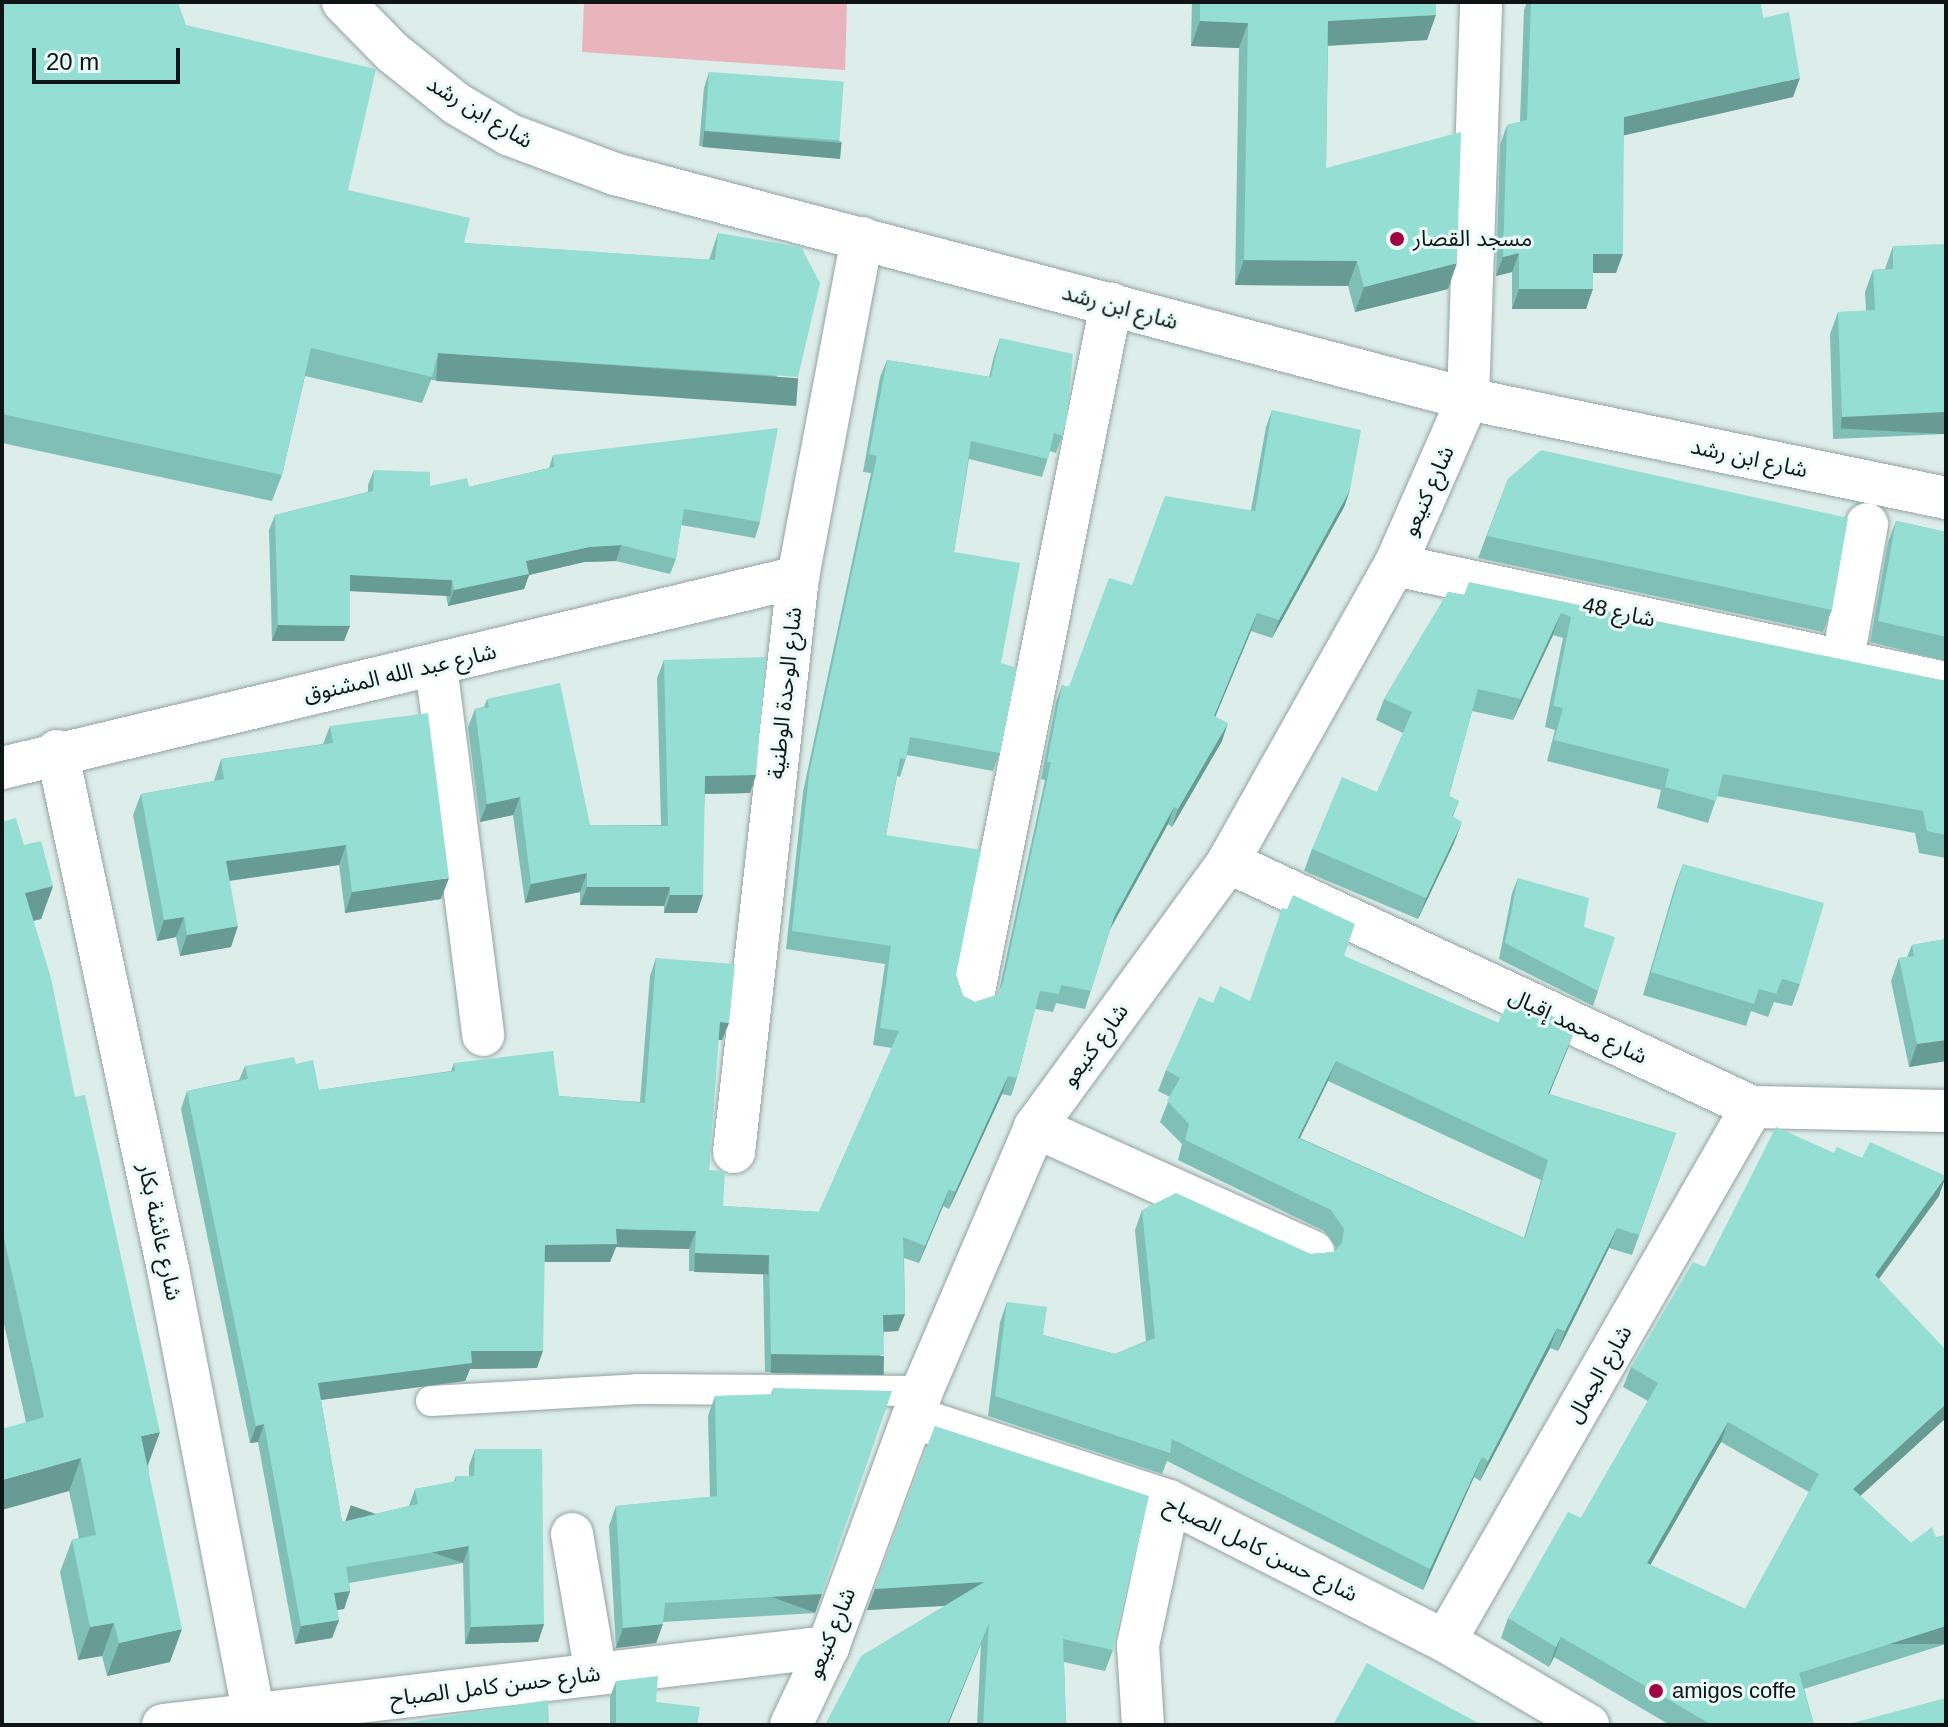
<!DOCTYPE html>
<html>
<head>
<meta charset="utf-8">
<style>
	body { margin:0 }
	#map { position:relative; width:1948px; height:1727px; overflow:hidden; background:#dcedea; font-family:Arial,"Noto Sans Arabic",sans-serif }
	div>[style] { position:absolute }
	[style*='--x'] { left:calc(var(--x)*1px); top:calc(var(--y)*1px); width:calc(var(--w)*1px); rotate:calc(var(--a)*1deg) }
	.green>* { inset:0; background:#e9b4bc }
	.roads { filter:drop-shadow(0 0 2px #93a3a1) drop-shadow(0 0 2px #93a3a1) }
	.pedestrian>* { height:30px; margin:-15px; padding:0 15px; transform-origin:15px; border-radius:15px; background:#fff }
	.minor>* { height:42px; margin:-21px; padding:0 21px; transform-origin:21px; border-radius:21px; background:#fff }
	.wall>* { inset:0; background:#80bfb6 }
	.shaded-wall>* { inset:0; background:#689b94; transform-origin:0 0 }
	.building>* { inset:0; background:#95ded4; transform-origin:0 0 }
	.dots>* { width:22px; height:22px; translate:-50% -50%; box-sizing:border-box; border:4px solid #e9faf7; border-radius:50% }
	span { translate:-50% -50%; white-space:nowrap; text-align:center; line-height:1.15; -webkit-text-stroke:6px #e9faf7; paint-order:stroke }
	.street-label { font-size:22px; color:#0f1514 }
	.poi-label { font-size:22px; color:#0f1514 }
	.left { translate:0 -50%; text-align:left }
	.frame { position:absolute; inset:0; border:4px solid #0f1514; pointer-events:none }
	.scale { position:absolute; left:32px; top:48px; width:148px; height:36px; box-sizing:border-box; border:4px solid #0f1514; border-top:0; padding-left:10px; font-size:24px; line-height:28px; white-space:nowrap; color:#0f1514; -webkit-text-stroke:6px #e9faf7; paint-order:stroke }
</style>
</head>
<body>
<div id="map">
	<div class="green">
		<div style="clip-path:polygon(584px 2px,847px 2px,845px 70px,582px 52px)"></div>
	</div>
	<div class="roads">
		<div class="pedestrian">
			<div style="--x:431;--y:1401;--w:206;--a:-3.3"></div>
			<div style="--x:637;--y:1389;--w:285;--a:0.4"></div>
		</div>
		<div class="minor">
			<div style="--x:343;--y:2;--w:70;--a:45.6"></div>
			<div style="--x:392;--y:52;--w:83;--a:38.7"></div>
			<div style="--x:457;--y:104;--w:61;--a:30.3"></div>
			<div style="--x:510;--y:135;--w:112;--a:20.4"></div>
			<div style="--x:615;--y:174;--w:882;--a:14.78"></div>
			<div style="--x:1468;--y:399;--w:488;--a:11.7"></div>
			<div style="--x:1395;--y:565;--w:563;--a:12.09"></div>
			<div style="--x:1843;--y:659;--w:137;--a:-79.9"></div>
			<div style="--x:436;--y:666;--w:372;--a:82.7"></div>
			<div style="--x:57;--y:751;--w:530;--a:77.91"></div>
			<div style="--x:168;--y:1269;--w:453;--a:79.1"></div>
			<div style="--x:2;--y:768;--w:819;--a:-13.49"></div>
			<div style="--x:1228;--y:862;--w:578;--a:25.06"></div>
			<div style="--x:1752;--y:1107;--w:194;--a:1.2"></div>
			<div style="--x:973;--y:996;--w:706;--a:-78.72"></div>
			<div style="--x:1035;--y:1127;--w:305;--a:24.2"></div>
			<div style="--x:734;--y:1152;--w:579;--a:-83.65"></div>
			<div style="--x:798;--y:577;--w:345;--a:-79.3"></div>
			<div style="--x:915;--y:1418;--w:267;--a:18.1"></div>
			<div style="--x:1169;--y:1501;--w:309;--a:26.9"></div>
			<div style="--x:1445;--y:1641;--w:166;--a:30.4"></div>
			<div style="--x:572;--y:1534;--w:142;--a:80.3"></div>
			<div style="--x:1445;--y:1641;--w:616;--a:-60.11"></div>
			<div style="--x:163;--y:1725;--w:670;--a:-6.69"></div>
			<div style="--x:791;--y:1725;--w:86;--a:-64.6"></div>
			<div style="--x:828;--y:1647;--w:273;--a:-69.8"></div>
			<div style="--x:922;--y:1391;--w:287;--a:-66.8"></div>
			<div style="--x:1035;--y:1127;--w:328;--a:-53.9"></div>
			<div style="--x:1228;--y:862;--w:341;--a:-60.7"></div>
			<div style="--x:1395;--y:565;--w:181;--a:-66.3"></div>
			<div style="--x:1468;--y:399;--w:397;--a:-88.1"></div>
			<div style="--x:1143;--y:1725;--w:80;--a:-93.6"></div>
			<div style="--x:1138;--y:1645;--w:147;--a:-77.9"></div>
		</div>
	</div>
	<div class="wall">
		<div style="clip-path:polygon(2px 2px,186px 25px,348px 190px,464px 243px,709px 260px,718px 233px,788px 403px,431px 380px,422px 403px,305px 376px,282px 475px,272px 501px,2px 443px)"></div>
		<div style="clip-path:polygon(1192px 2px,1436px 2px,1427px 40px,1328px 46px,1326px 168px,1448px 289px,1355px 312px,1348px 286px,1235px 285px,1239px 48px,1191px 46px)"></div>
		<div style="clip-path:polygon(1527px 2px,1760px 2px,1763px 18px,1793px 97px,1624px 135px,1616px 273px,1593px 273px,1586px 309px,1512px 309px,1512px 272px,1496px 276px,1500px 145px,1507px 125px,1520px 122px,1524px 10px)"></div>
		<div style="clip-path:polygon(709px 72px,842px 142px,836px 158px,699px 146px,704px 88px)"></div>
		<div style="clip-path:polygon(1893px 246px,1945px 434px,1833px 439px,1830px 334px,1838px 312px,1866px 311px,1865px 292px,1873px 270px,1885px 269px)"></div>
		<div style="clip-path:polygon(1000px 338px,1062px 436px,1056px 453px,1050px 451px,1042px 477px,969px 459px,954px 552px,1001px 663px,1000px 753px,993px 771px,907px 755px,900px 777px,897px 776px,886px 835px,956px 975px,963px 996px,975px 1002px,997px 995px,999px 991px,1045px 780px,1041px 779px,1056px 702px,1062px 685px,1069px 687px,1132px 585px,1251px 510px,1266px 427px,1272px 410px,1350px 490px,1344px 507px,1272px 638px,1251px 631px,1215px 717px,1222px 741px,1172px 827px,1168px 824px,1110px 930px,1085px 1009px,1056px 1003px,1053px 1012px,1035px 1009px,1017px 1078px,1011px 1096px,1002px 1094px,949px 1209px,943px 1206px,919px 1263px,904px 1258px,905px 1314px,898px 1331px,884px 1332px,878px 1373px,765px 1372px,763px 1273px,689px 1271px,689px 1249px,616px 1247px,610px 1262px,544px 1262px,537px 1368px,470px 1369px,465px 1381px,321px 1400px,342px 1522px,409px 1506px,415px 1489px,454px 1482px,456px 1476px,469px 1476px,469px 1466px,475px 1449px,544px 1624px,538px 1642px,465px 1644px,463px 1563px,349px 1583px,350px 1591px,344px 1609px,337px 1610px,339px 1620px,332px 1638px,295px 1644px,258px 1442px,250px 1443px,181px 1109px,187px 1091px,239px 1080px,245px 1066px,296px 1064px,319px 1090px,451px 1071px,454px 1063px,559px 1096px,640px 1102px,650px 976px,656px 958px,729px 1023px,722px 1040px,718px 1040px,709px 1170px,723px 1206px,819px 1212px,892px 1048px,873px 1045px,885px 964px,786px 949px,803px 792px,871px 473px,863px 472px,880px 377px,887px 360px,989px 377px,994px 356px)"></div>
		<div style="clip-path:polygon(553px 455px,760px 522px,755px 538px,681px 525px,676px 559px,670px 574px,616px 561px,584px 562px,529px 575px,524px 589px,448px 606px,446px 595px,350px 591px,344px 641px,272px 641px,269px 530px,275px 515px,368px 492px,368px 485px,374px 470px,430px 486px,469px 487px,549px 468px)"></div>
		<div style="clip-path:polygon(1508px 479px,1832px 610px,1823px 632px,1478px 558px)"></div>
		<div style="clip-path:polygon(1896px 521px,1946px 532px,1946px 661px,1870px 642px,1888px 542px)"></div>
		<div style="clip-path:polygon(1448px 592px,1946px 681px,1946px 858px,1919px 853px,1915px 833px,1717px 796px,1708px 823px,1657px 808px,1661px 790px,1547px 761px,1555px 730px,1545px 727px,1563px 638px,1553px 635px,1513px 720px,1472px 711px,1449px 796px,1459px 801px,1453px 816px,1454px 843px,1418px 919px,1304px 871px,1312px 849px,1377px 792px,1403px 733px,1376px 720px,1384px 699px)"></div>
		<div style="clip-path:polygon(664px 660px,756px 775px,750px 793px,705px 794px,697px 913px,664px 913px,664px 906px,580px 905px,580px 892px,525px 903px,513px 815px,480px 822px,468px 727px,475px 709px,484px 707px,487px 699px,590px 825px,661px 825px,657px 678px)"></div>
		<div style="clip-path:polygon(330px 726px,441px 899px,345px 913px,339px 865px,230px 881px,231px 947px,180px 956px,176px 937px,157px 941px,133px 815px,141px 794px,214px 781px,221px 759px,323px 744px)"></div>
		<div style="clip-path:polygon(2px 822px,24px 845px,53px 886px,41px 919px,33px 921px,148px 1465px,170px 1662px,107px 1676px,102px 1656px,78px 1660px,60px 1572px,72px 1540px,79px 1538px,69px 1491px,26px 1422px,2px 1315px)"></div>
		<div style="clip-path:polygon(1683px 864px,1800px 984px,1792px 1006px,1774px 1002px,1768px 1017px,1751px 1011px,1746px 1026px,1643px 995px,1675px 886px)"></div>
		<div style="clip-path:polygon(1518px 878px,1584px 927px,1598px 991px,1593px 1006px,1499px 959px,1512px 893px)"></div>
		<div style="clip-path:polygon(1946px 939px,1946px 1061px,1909px 1067px,1891px 981px,1899px 958px,1907px 957px,1912px 945px)"></div>
		<div style="clip-path:polygon(evenodd,1344px 956px,1498px 1023px,1568px 1048px,1549px 1094px,1676px 1133px,1632px 1255px,1609px 1248px,1558px 1351px,1550px 1348px,1480px 1481px,1474px 1477px,1423px 1590px,1167px 1461px,1162px 1474px,988px 1416px,1000px 1322px,1007px 1302px,1043px 1335px,1115px 1354px,1146px 1341px,1135px 1230px,1142px 1210px,1311px 1254px,1334px 1252px,1336px 1248px,1324px 1231px,1178px 1160px,1182px 1144px,1160px 1122px,1170px 1097px,1158px 1091px,1166px 1070px,1213px 1003px,1250px 1001px,1344px 956px,1328px 1081px,1541px 1180px,1524px 1238px,1300px 1138px,1328px 1081px)"></div>
		<div style="clip-path:polygon(evenodd,1939px 1196px,1879px 1279px,1946px 1418px,1860px 1496px,1911px 1543px,1946px 1535px,1946px 1644px,1804px 1689px,1814px 1725px,1670px 1725px,1554px 1657px,1549px 1667px,1501px 1638px,1508px 1618px,1581px 1518px,1648px 1401px,1623px 1387px,1631px 1367px,1705px 1267px,1939px 1196px,1721px 1442px,1809px 1492px,1745px 1609px,1650px 1565px,1721px 1442px)"></div>
		<div style="clip-path:polygon(773px 1388px,815px 1613px,663px 1622px,656px 1643px,616px 1648px,609px 1526px,616px 1506px,710px 1497px,708px 1416px,715px 1396px,771px 1395px)"></div>
		<div style="clip-path:polygon(935px 1426px,1113px 1650px,1105px 1671px,1064px 1662px,1066px 1725px,977px 1725px,981px 1644px,948px 1725px,825px 1725px,945px 1606px,867px 1610px)"></div>
		<div style="clip-path:polygon(616px 1681px,656px 1702px,697px 1725px,610px 1725px,610px 1697px)"></div>
	</div>
	<div class="shaded-wall">
		<div style="clip-path:polygon(1436px 15px,1427px 40px,1319px 46px,1328px 21px)"></div>
		<div style="clip-path:polygon(1200px 21px,1248px 23px,1239px 48px,1191px 46px)"></div>
		<div style="clip-path:polygon(1800px 78px,1793px 97px,1617px 137px,1624px 117px)"></div>
		<div style="left:704px;top:131px;width:138px;height:16px;rotate:5deg"></div>
		<div style="clip-path:polygon(1519px 253px,1512px 272px,1496px 276px,1503px 257px)"></div>
		<div style="clip-path:polygon(1593px 254px,1623px 254px,1616px 273px,1586px 273px)"></div>
		<div style="clip-path:polygon(1244px 260px,1357px 261px,1348px 286px,1235px 285px)"></div>
		<div style="clip-path:polygon(1457px 263px,1448px 289px,1355px 312px,1364px 287px)"></div>
		<div style="clip-path:polygon(1519px 289px,1593px 289px,1586px 309px,1512px 309px)"></div>
		<div style="left:438px;top:353px;width:361px;height:28px;rotate:4deg"></div>
		<div style="left:1946px;top:412px;width:22px;height:104px;rotate:93deg"></div>
		<div style="clip-path:polygon(1350px 490px,1344px 507px,1272px 638px,1279px 620px)"></div>
		<div style="clip-path:polygon(621px 545px,616px 561px,584px 562px,529px 575px,524px 589px,448px 606px,454px 590px,526px 561px,589px 547px)"></div>
		<div style="left:350px;top:575px;width:102px;height:16px;rotate:3deg"></div>
		<div style="clip-path:polygon(1257px 613px,1251px 631px,1208px 734px,1214px 716px)"></div>
		<div style="clip-path:polygon(1561px 613px,1553px 635px,1513px 720px,1521px 699px)"></div>
		<div style="clip-path:polygon(278px 625px,350px 626px,344px 641px,272px 641px)"></div>
		<div style="clip-path:polygon(1228px 723px,1222px 741px,1172px 827px,1178px 809px)"></div>
		<div style="clip-path:polygon(756px 775px,750px 793px,699px 794px,705px 776px)"></div>
		<div style="clip-path:polygon(520px 797px,513px 815px,480px 822px,487px 804px)"></div>
		<div style="clip-path:polygon(1174px 807px,1168px 824px,1107px 934px,1114px 917px)"></div>
		<div style="clip-path:polygon(1462px 822px,1454px 843px,1418px 919px,1426px 898px)"></div>
		<div style="clip-path:polygon(346px 845px,339px 865px,219px 882px,226px 861px)"></div>
		<div style="clip-path:polygon(587px 873px,580px 892px,525px 903px,531px 884px)"></div>
		<div style="clip-path:polygon(449px 878px,441px 899px,345px 913px,352px 892px)"></div>
		<div style="clip-path:polygon(53px 886px,41px 919px,13px 926px,25px 893px)"></div>
		<div style="clip-path:polygon(587px 887px,670px 887px,664px 906px,580px 905px)"></div>
		<div style="clip-path:polygon(670px 895px,703px 895px,697px 913px,664px 913px)"></div>
		<div style="clip-path:polygon(184px 917px,176px 937px,157px 941px,164px 920px)"></div>
		<div style="clip-path:polygon(238px 926px,231px 947px,180px 956px,187px 935px)"></div>
		<div style="clip-path:polygon(720px 1022px,729px 1023px,722px 1040px,713px 1040px)"></div>
		<div style="clip-path:polygon(1576px 1027px,1568px 1048px,1541px 1114px,1548px 1094px)"></div>
		<div style="clip-path:polygon(1946px 1040px,1946px 1061px,1909px 1067px,1917px 1044px)"></div>
		<div style="clip-path:polygon(1336px 1061px,1328px 1081px,1290px 1158px,1298px 1138px)"></div>
		<div style="clip-path:polygon(1008px 1076px,1002px 1094px,949px 1209px,955px 1192px)"></div>
		<div style="clip-path:polygon(1946px 1176px,1939px 1196px,1867px 1295px,1875px 1275px)"></div>
		<div style="clip-path:polygon(949px 1189px,943px 1206px,919px 1263px,925px 1246px)"></div>
		<div style="clip-path:polygon(1617px 1228px,1609px 1248px,1558px 1351px,1565px 1331px)"></div>
		<div style="clip-path:polygon(616px 1229px,696px 1231px,689px 1249px,616px 1247px,610px 1262px,538px 1262px,545px 1245px)"></div>
		<div style="left:695px;top:1253px;width:74px;height:19px;rotate:2deg"></div>
		<div style="clip-path:polygon(905px 1314px,898px 1331px,877px 1332px,883px 1315px)"></div>
		<div style="clip-path:polygon(1557px 1328px,1550px 1348px,1480px 1481px,1488px 1461px)"></div>
		<div style="clip-path:polygon(471px 1351px,543px 1351px,537px 1368px,470px 1369px,465px 1381px,312px 1401px,318px 1383px)"></div>
		<div style="left:771px;top:1354px;width:113px;height:19px;rotate:1deg"></div>
		<div style="clip-path:polygon(1946px 1404px,1946px 1418px,1846px 1509px,1853px 1489px)"></div>
		<div style="clip-path:polygon(1728px 1422px,1721px 1442px,1640px 1583px,1647px 1563px)"></div>
		<div style="clip-path:polygon(264px 1424px,258px 1442px,250px 1443px,256px 1426px)"></div>
		<div style="clip-path:polygon(160px 1432px,148px 1465px,129px 1469px,141px 1436px)"></div>
		<div style="clip-path:polygon(1482px 1457px,1474px 1477px,1423px 1590px,1430px 1569px)"></div>
		<div style="clip-path:polygon(81px 1458px,69px 1491px,2px 1510px,2px 1480px)"></div>
		<div style="left:469px;top:1546px;width:18px;height:125px;rotate:109deg"></div>
		<div style="clip-path:polygon(984px 1582px,976px 1604px,867px 1610px,875px 1589px)"></div>
		<div style="clip-path:polygon(350px 1591px,344px 1609px,328px 1611px,334px 1593px)"></div>
		<div style="left:822px;top:1594px;width:20px;height:157px;rotate:110deg"></div>
		<div style="clip-path:polygon(339px 1620px,332px 1638px,295px 1644px,301px 1626px)"></div>
		<div style="clip-path:polygon(114px 1623px,102px 1656px,78px 1660px,90px 1627px)"></div>
		<div style="clip-path:polygon(989px 1623px,948px 1725px,947px 1725px)"></div>
		<div style="clip-path:polygon(544px 1624px,538px 1642px,465px 1644px,471px 1627px)"></div>
		<div style="clip-path:polygon(663px 1624px,656px 1643px,616px 1648px,623px 1628px)"></div>
		<div style="left:1946px;top:1626px;width:18px;height:154px;rotate:90deg"></div>
		<div style="clip-path:polygon(182px 1629px,170px 1662px,107px 1676px,119px 1643px)"></div>
		<div style="clip-path:polygon(1561px 1637px,1554px 1657px,1549px 1667px,1556px 1647px)"></div>
	</div>
	<div class="building">
		<div style="clip-path:polygon(2px 2px,178px 2px,186px 25px,376px 69px,348px 190px,470px 218px,464px 243px,715px 260px,718px 233px,801px 247px,820px 283px,798px 377px,438px 353px,432px 377px,311px 348px,282px 475px,2px 414px)"></div>
		<div style="clip-path:polygon(1200px 2px,1436px 2px,1436px 15px,1328px 21px,1326px 168px,1461px 132px,1457px 263px,1364px 287px,1357px 261px,1244px 260px,1248px 23px,1200px 21px)"></div>
		<div style="clip-path:polygon(1531px 2px,1760px 2px,1763px 18px,1789px 12px,1800px 78px,1624px 117px,1623px 254px,1593px 254px,1593px 289px,1519px 289px,1519px 253px,1503px 257px,1507px 125px,1527px 120px)"></div>
		<div style="left:709px;top:72px;width:135px;height:59px;rotate:4deg"></div>
		<div style="clip-path:polygon(1946px 244px,1946px 412px,1842px 417px,1838px 312px,1875px 310px,1873px 270px,1893px 269px,1893px 246px)"></div>
		<div style="clip-path:polygon(1000px 338px,1073px 354px,1067px 418px,1062px 436px,1054px 433px,1048px 459px,971px 441px,954px 552px,1020px 563px,1001px 663px,1017px 668px,1000px 753px,910px 737px,906px 759px,900px 758px,886px 835px,981px 850px,956px 975px,963px 996px,975px 1002px,997px 995px,1003px 983px,1051px 762px,1047px 762px,1062px 685px,1069px 687px,1109px 578px,1132px 585px,1165px 496px,1255px 511px,1272px 410px,1361px 430px,1350px 490px,1279px 620px,1257px 613px,1214px 716px,1228px 723px,1178px 809px,1174px 807px,1114px 917px,1091px 991px,1061px 985px,1059px 994px,1040px 991px,1017px 1078px,1008px 1076px,955px 1192px,949px 1189px,925px 1246px,903px 1237px,905px 1314px,883px 1315px,884px 1355px,771px 1354px,769px 1255px,695px 1253px,696px 1231px,616px 1229px,617px 1244px,545px 1245px,543px 1351px,471px 1351px,472px 1363px,318px 1383px,342px 1522px,418px 1504px,415px 1489px,456px 1481px,456px 1476px,474px 1476px,475px 1449px,542px 1449px,544px 1624px,471px 1627px,469px 1546px,346px 1567px,350px 1591px,334px 1593px,339px 1620px,301px 1626px,264px 1424px,256px 1426px,187px 1091px,248px 1079px,245px 1066px,294px 1057px,296px 1064px,313px 1060px,319px 1090px,455px 1071px,454px 1063px,553px 1051px,559px 1096px,645px 1103px,656px 958px,735px 964px,729px 1023px,720px 1022px,709px 1170px,725px 1171px,723px 1206px,819px 1212px,899px 1031px,880px 1028px,891px 946px,792px 931px,809px 774px,877px 456px,869px 454px,887px 360px,991px 377px)"></div>
		<div style="clip-path:polygon(778px 428px,760px 522px,684px 509px,676px 559px,621px 545px,589px 547px,526px 561px,529px 574px,454px 590px,452px 580px,350px 575px,350px 626px,278px 625px,275px 515px,373px 491px,374px 470px,430px 472px,430px 486px,467px 478px,469px 487px,554px 467px,553px 455px)"></div>
		<div style="clip-path:polygon(1541px 450px,1848px 518px,1832px 610px,1487px 536px,1508px 479px)"></div>
		<div style="clip-path:polygon(1896px 521px,1946px 532px,1946px 637px,1878px 621px)"></div>
		<div style="clip-path:polygon(1469px 582px,1946px 681px,1946px 835px,1927px 831px,1923px 811px,1723px 774px,1716px 801px,1665px 787px,1669px 769px,1554px 740px,1563px 708px,1553px 706px,1571px 617px,1561px 613px,1521px 699px,1478px 689px,1449px 796px,1459px 801px,1452px 816px,1462px 822px,1426px 898px,1312px 849px,1342px 777px,1377px 792px,1412px 712px,1384px 699px,1448px 592px,1464px 595px)"></div>
		<div style="clip-path:polygon(766px 657px,756px 775px,705px 776px,703px 895px,670px 895px,670px 887px,587px 887px,587px 873px,531px 884px,520px 797px,487px 804px,475px 709px,489px 707px,487px 699px,560px 683px,590px 825px,668px 826px,664px 660px)"></div>
		<div style="clip-path:polygon(428px 713px,449px 878px,352px 892px,346px 845px,226px 861px,238px 926px,187px 935px,184px 917px,164px 920px,141px 794px,224px 779px,221px 759px,333px 743px,330px 726px)"></div>
		<div style="clip-path:polygon(16px 818px,24px 845px,41px 841px,53px 886px,25px 893px,51px 978px,75px 1097px,85px 1095px,160px 1432px,141px 1436px,182px 1629px,119px 1643px,114px 1623px,90px 1627px,72px 1540px,96px 1535px,81px 1458px,2px 1480px,2px 1429px,44px 1417px,2px 1229px,2px 822px)"></div>
		<div style="clip-path:polygon(1683px 864px,1824px 903px,1800px 984px,1782px 979px,1776px 994px,1759px 989px,1754px 1004px,1651px 972px)"></div>
		<div style="clip-path:polygon(1518px 878px,1589px 898px,1584px 927px,1615px 937px,1598px 991px,1505px 943px)"></div>
		<div style="clip-path:polygon(evenodd,1293px 895px,1355px 924px,1344px 956px,1498px 1023px,1511px 997px,1576px 1027px,1548px 1094px,1676px 1133px,1639px 1235px,1617px 1228px,1565px 1331px,1557px 1328px,1488px 1461px,1482px 1457px,1430px 1569px,1172px 1439px,1170px 1453px,995px 1396px,1007px 1302px,1047px 1307px,1043px 1335px,1115px 1354px,1155px 1338px,1142px 1210px,1176px 1193px,1311px 1254px,1334px 1252px,1342px 1242px,1344px 1229px,1331px 1210px,1185px 1140px,1189px 1124px,1167px 1101px,1180px 1078px,1166px 1070px,1199px 997px,1213px 1003px,1220px 986px,1250px 1001px,1282px 908px,1287px 909px,1293px 895px,1336px 1061px,1548px 1160px,1525px 1239px,1298px 1138px,1336px 1061px)"></div>
		<div style="clip-path:polygon(1946px 939px,1946px 1040px,1917px 1044px,1899px 958px,1914px 956px,1912px 945px)"></div>
		<div style="clip-path:polygon(evenodd,1776px 1127px,1834px 1153px,1837px 1147px,1862px 1158px,1870px 1142px,1946px 1176px,1875px 1275px,1946px 1350px,1946px 1404px,1853px 1489px,1911px 1543px,1932px 1527px,1936px 1538px,1946px 1535px,1946px 1626px,1799px 1673px,1814px 1725px,1712px 1725px,1561px 1637px,1556px 1647px,1508px 1618px,1568px 1512px,1581px 1518px,1658px 1383px,1631px 1367px,1693px 1262px,1705px 1267px,1776px 1127px,1728px 1422px,1819px 1474px,1745px 1609px,1647px 1563px,1728px 1422px)"></div>
		<div style="clip-path:polygon(773px 1388px,892px 1391px,822px 1594px,665px 1603px,663px 1624px,623px 1628px,616px 1506px,717px 1496px,715px 1396px,773px 1394px)"></div>
		<div style="clip-path:polygon(935px 1426px,1149px 1496px,1113px 1650px,1063px 1639px,1066px 1725px,983px 1725px,989px 1623px,947px 1725px,825px 1725px,861px 1656px,984px 1582px,875px 1589px)"></div>
		<div style="clip-path:polygon(1367px 1663px,1482px 1725px,1333px 1725px)"></div>
		<div style="clip-path:polygon(658px 1676px,656px 1702px,700px 1707px,697px 1725px,616px 1725px,616px 1681px)"></div>
		<div style="clip-path:polygon(1946px 1698px,1946px 1725px,1845px 1725px)"></div>
		<div style="clip-path:polygon(548px 1700px,549px 1725px,393px 1725px)"></div>
	</div>
	<div class="dots">
		<div style="left:1397px;top:239px;background:#a10442"></div>
		<div style="left:1656px;top:1691px;background:#a10442"></div>
	</div>
	<div class="street-label">
		<span style="left:480px;top:112px;rotate:31deg">شارع ابن رشد</span>
		<span style="left:1120px;top:307px;rotate:15deg">شارع ابن رشد</span>
		<span style="left:1749px;top:458px;rotate:12deg">شارع ابن رشد</span>
		<span style="left:1428px;top:491px;rotate:-66deg">شارع كنيعو</span>
		<span style="left:1619px;top:612px;rotate:12deg">شارع 48</span>
		<span style="left:400px;top:673px;rotate:-13deg">شارع عبد الله المشنوق</span>
		<span style="left:785px;top:693px;rotate:-84deg">شارع الوحدة الوطنية</span>
		<span style="left:1578px;top:1026px;rotate:25deg">شارع محمد إقبال</span>
		<span style="left:1095px;top:1045px;rotate:-54deg">شارع كنيعو</span>
		<span style="left:160px;top:1232px;rotate:78deg">شارع عائشة بكار</span>
		<span style="left:1599px;top:1374px;rotate:-60deg">شارع الجمال</span>
		<span style="left:1261px;top:1549px;rotate:26deg">شارع حسن كامل الصباح</span>
		<span style="left:831px;top:1633px;rotate:-68deg">شارع كنيعو</span>
		<span style="left:495px;top:1686px;rotate:-7deg">شارع حسن كامل الصباح</span>
	</div>
	<div class="poi-label">
		<span class="left" style="left:1413px;top:239px">مسجد القصار</span>
		<span class="left" style="left:1672px;top:1691px">amigos coffe</span>
	</div>
	<div class="frame"></div>
	<div class="scale">20 m</div>
</div>
</body>
</html>
